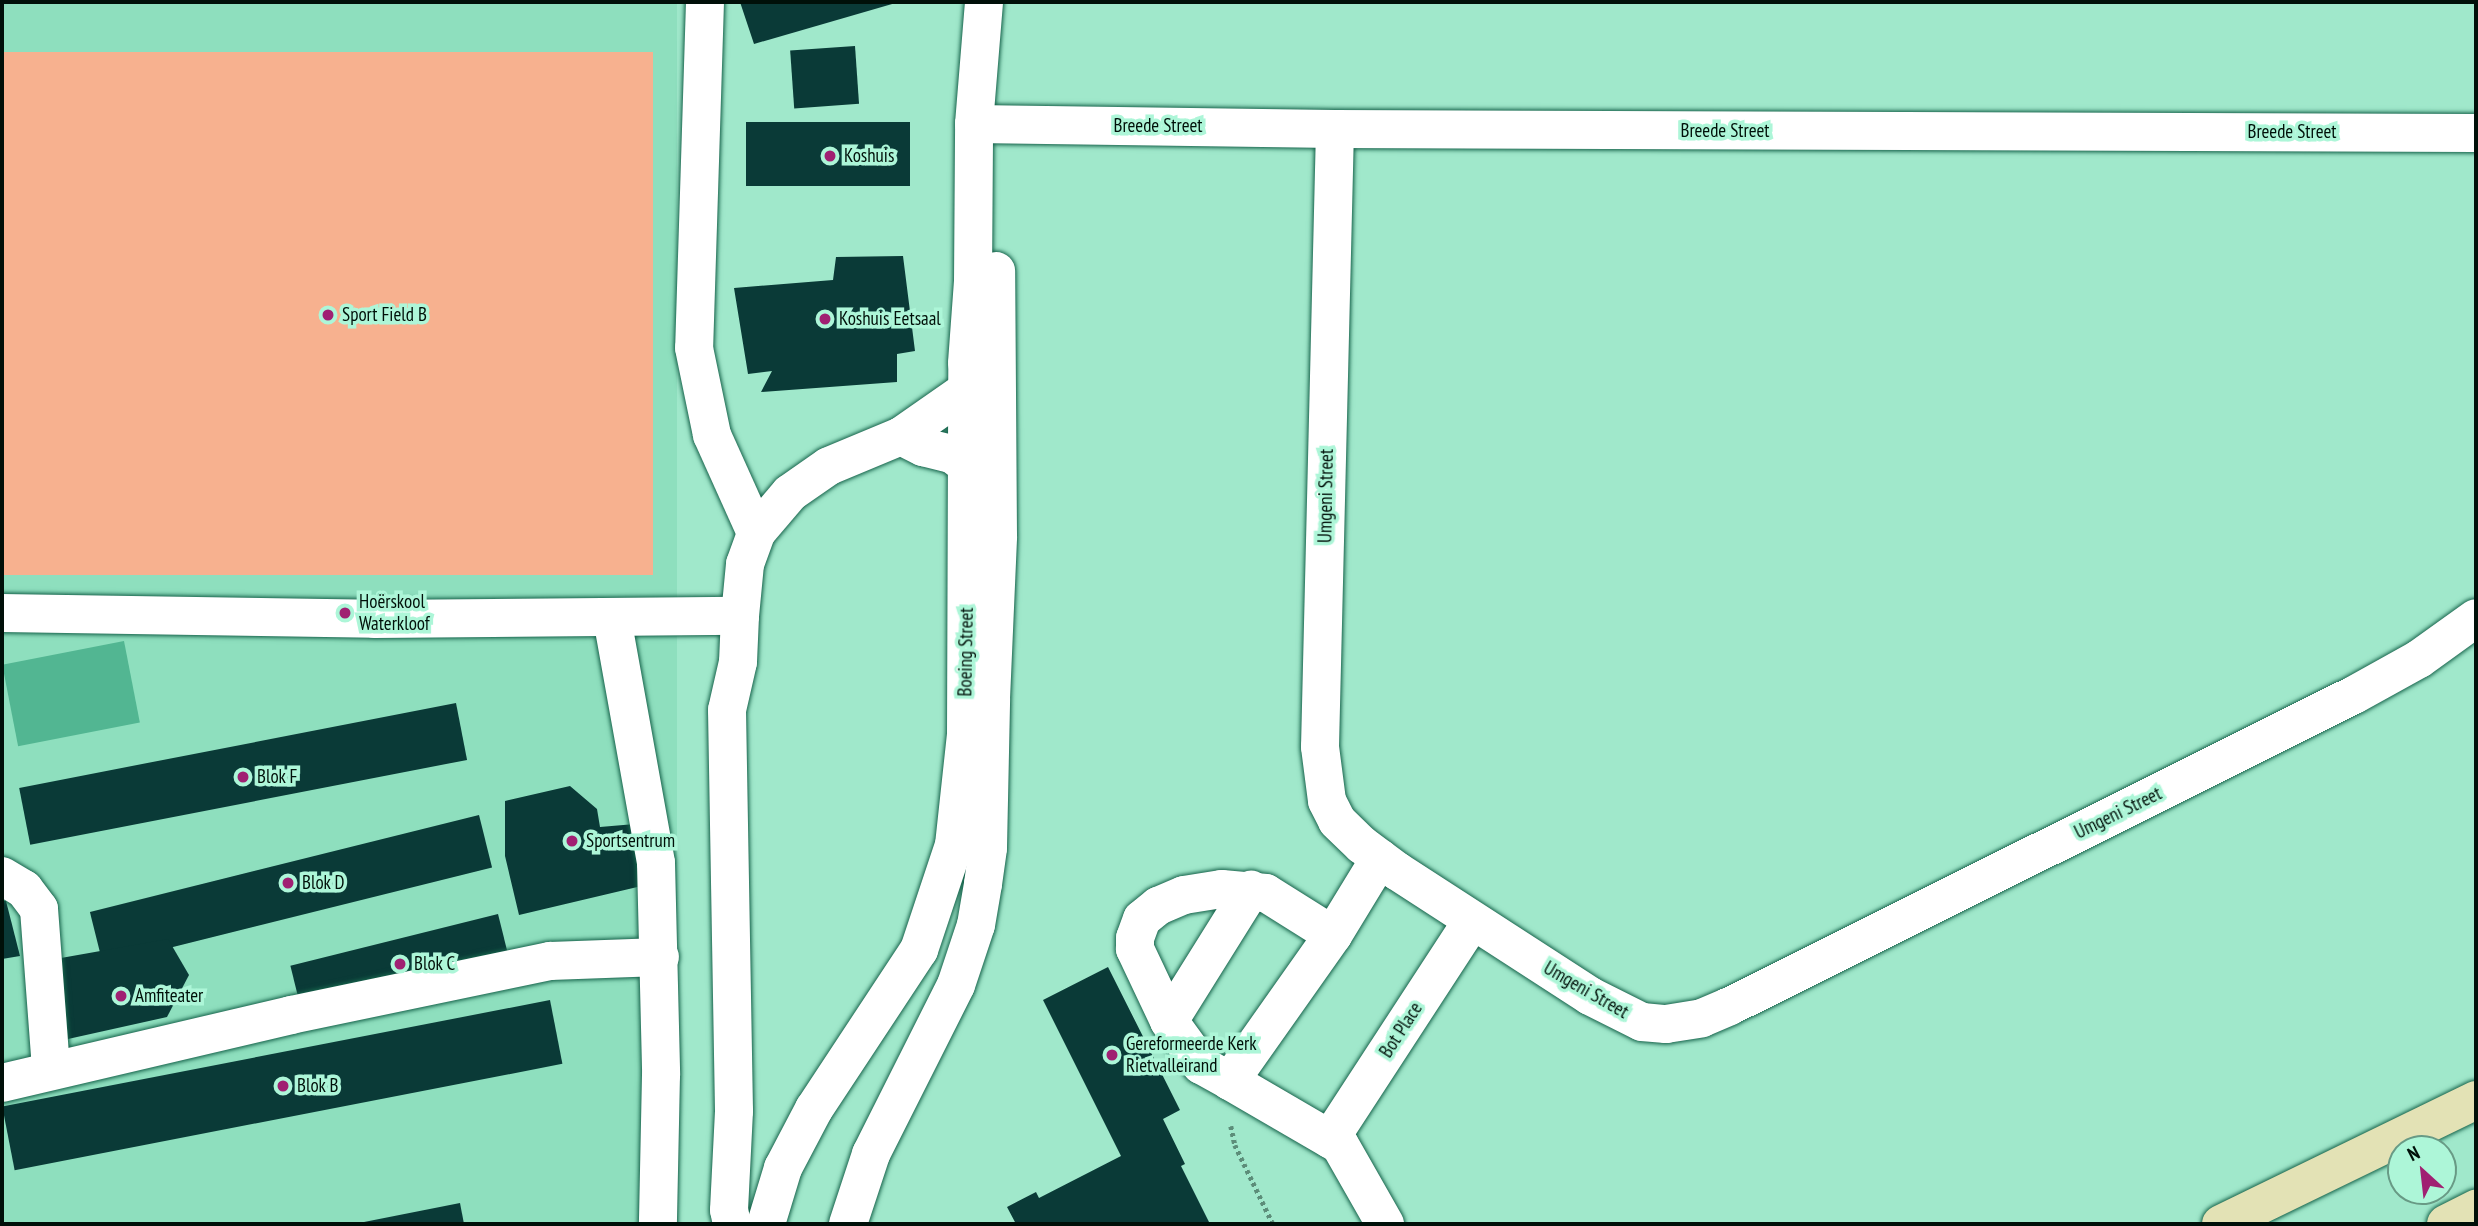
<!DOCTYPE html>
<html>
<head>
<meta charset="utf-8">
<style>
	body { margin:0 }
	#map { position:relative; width:2478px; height:1226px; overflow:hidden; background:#a0e8cb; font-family:"PT Sans Narrow",sans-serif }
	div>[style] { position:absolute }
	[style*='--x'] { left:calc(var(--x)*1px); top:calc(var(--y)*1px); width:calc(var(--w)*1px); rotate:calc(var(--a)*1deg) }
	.built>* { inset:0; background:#8edfbe; transform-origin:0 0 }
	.green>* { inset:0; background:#f7b18f; transform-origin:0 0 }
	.water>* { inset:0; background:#52b692; transform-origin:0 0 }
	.building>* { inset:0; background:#0a3a37; transform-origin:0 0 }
	.path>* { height:4.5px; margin-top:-2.25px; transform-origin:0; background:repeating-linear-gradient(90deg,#5c8d79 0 3.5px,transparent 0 7px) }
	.roads { filter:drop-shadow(0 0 2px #16634b) drop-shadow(0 0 2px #16634b) }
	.minor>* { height:38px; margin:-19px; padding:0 19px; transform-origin:19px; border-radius:19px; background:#fff }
	.major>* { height:38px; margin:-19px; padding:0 19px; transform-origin:19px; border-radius:19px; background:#e3e2b5 }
	.dots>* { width:19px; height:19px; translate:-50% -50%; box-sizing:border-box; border:4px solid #adf6d8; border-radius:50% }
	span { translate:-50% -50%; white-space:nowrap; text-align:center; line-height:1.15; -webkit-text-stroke:7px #adf6d8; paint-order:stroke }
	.street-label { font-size:19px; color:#001009 }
	.poi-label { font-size:19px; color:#001009 }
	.left { translate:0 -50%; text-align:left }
	.frame { position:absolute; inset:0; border:4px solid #001009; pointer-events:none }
	.north { position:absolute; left:2387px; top:1135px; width:70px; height:70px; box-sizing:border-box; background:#adf6d8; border:2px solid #689a85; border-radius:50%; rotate:333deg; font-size:19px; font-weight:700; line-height:28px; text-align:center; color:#001009 }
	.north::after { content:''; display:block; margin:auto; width:24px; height:32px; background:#a02072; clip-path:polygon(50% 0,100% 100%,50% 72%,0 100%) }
</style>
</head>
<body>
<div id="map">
	<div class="built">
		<div style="left:2px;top:2px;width:675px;height:1222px"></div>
	</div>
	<div class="green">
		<div style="left:653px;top:52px;width:523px;height:649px;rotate:90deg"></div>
	</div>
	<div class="water">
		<div style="left:124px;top:641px;width:83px;height:124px;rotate:79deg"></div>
	</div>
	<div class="building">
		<div style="clip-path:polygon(740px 2px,899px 2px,754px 44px)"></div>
		<div style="left:855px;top:46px;width:58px;height:65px;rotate:86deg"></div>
		<div style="left:910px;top:122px;width:64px;height:164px;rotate:90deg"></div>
		<div style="clip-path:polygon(903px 256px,915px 351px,897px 354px,897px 382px,761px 392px,772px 371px,748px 374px,734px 288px,833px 280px,836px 257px)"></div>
		<div style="left:456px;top:703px;width:58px;height:445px;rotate:79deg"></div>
		<div style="clip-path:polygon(570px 786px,597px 809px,600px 827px,635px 824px,650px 884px,519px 915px,505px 856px,505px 801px)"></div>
		<div style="left:479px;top:815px;width:54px;height:401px;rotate:76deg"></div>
		<div style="clip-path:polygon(2px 901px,6px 901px,20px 956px,2px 959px)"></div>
		<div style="left:498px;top:914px;width:55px;height:214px;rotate:76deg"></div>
		<div style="clip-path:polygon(168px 939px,189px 975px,167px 1017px,68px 1039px,61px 958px)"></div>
		<div style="clip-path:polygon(1108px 967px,1180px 1110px,1163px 1119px,1185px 1164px,1181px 1166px,1210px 1224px,1016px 1224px,1007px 1207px,1036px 1192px,1039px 1198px,1121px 1156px,1043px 1000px)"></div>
		<div style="left:550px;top:1000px;width:65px;height:558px;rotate:79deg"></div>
		<div style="clip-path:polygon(460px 1203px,464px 1224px,359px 1224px,359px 1223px)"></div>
	</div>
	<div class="path">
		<div style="--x:1231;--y:1126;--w:19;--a:78"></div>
		<div style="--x:1235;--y:1145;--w:88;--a:64.3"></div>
	</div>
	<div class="roads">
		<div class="minor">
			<div style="--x:705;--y:2;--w:346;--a:91.8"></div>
			<div style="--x:694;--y:348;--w:89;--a:78.3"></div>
			<div style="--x:712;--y:435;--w:107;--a:65.8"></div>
			<div style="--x:974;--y:124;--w:361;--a:0.8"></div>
			<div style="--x:1335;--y:129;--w:1141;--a:0.2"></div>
			<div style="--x:1335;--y:129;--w:618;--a:91.39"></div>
			<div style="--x:1320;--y:747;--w:54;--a:82.6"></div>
			<div style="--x:1327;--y:801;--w:22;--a:63"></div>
			<div style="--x:1337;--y:821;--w:35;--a:44"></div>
			<div style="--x:1362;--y:845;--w:44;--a:36.6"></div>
			<div style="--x:1397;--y:871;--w:230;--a:32.9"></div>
			<div style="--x:1590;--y:996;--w:58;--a:26.6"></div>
			<div style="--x:1642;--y:1022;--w:24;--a:5"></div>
			<div style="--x:1666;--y:1024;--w:36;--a:-9"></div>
			<div style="--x:1702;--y:1018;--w:30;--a:-23"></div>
			<div style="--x:1730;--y:1006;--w:697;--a:-26.49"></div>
			<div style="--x:2354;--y:695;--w:74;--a:-29"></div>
			<div style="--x:2419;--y:659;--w:70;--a:-35.7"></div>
			<div style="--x:901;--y:436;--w:25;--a:27"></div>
			<div style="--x:923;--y:447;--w:30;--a:14"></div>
			<div style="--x:952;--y:454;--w:41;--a:37.1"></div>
			<div style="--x:2;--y:613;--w:372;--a:0.9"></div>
			<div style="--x:374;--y:619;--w:366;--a:-0.5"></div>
			<div style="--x:740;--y:616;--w:52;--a:-84.5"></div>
			<div style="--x:745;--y:564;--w:33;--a:-70"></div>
			<div style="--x:756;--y:533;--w:52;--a:-49.6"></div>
			<div style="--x:790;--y:493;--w:47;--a:-34.7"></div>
			<div style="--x:829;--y:466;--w:78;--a:-22.6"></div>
			<div style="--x:901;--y:436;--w:80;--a:-34.9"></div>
			<div style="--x:612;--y:618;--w:249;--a:79.8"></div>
			<div style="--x:656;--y:863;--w:212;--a:88.6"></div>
			<div style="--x:661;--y:1075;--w:149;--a:91.2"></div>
			<div style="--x:2;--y:876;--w:26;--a:31"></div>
			<div style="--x:24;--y:889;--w:25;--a:53"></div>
			<div style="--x:39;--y:909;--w:161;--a:85.7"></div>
			<div style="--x:1333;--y:935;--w:179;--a:125.2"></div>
			<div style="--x:1230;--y:1081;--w:33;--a:-151"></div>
			<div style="--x:1201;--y:1065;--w:54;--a:-126"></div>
			<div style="--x:1169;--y:1021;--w:80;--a:-115.3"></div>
			<div style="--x:1135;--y:949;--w:11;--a:-90"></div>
			<div style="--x:1135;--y:938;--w:20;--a:-70"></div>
			<div style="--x:1142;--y:919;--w:21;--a:-39"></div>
			<div style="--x:1158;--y:906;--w:28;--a:-23"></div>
			<div style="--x:1184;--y:895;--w:38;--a:-9"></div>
			<div style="--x:1222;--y:889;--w:44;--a:5.2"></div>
			<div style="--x:1266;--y:893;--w:79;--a:32.1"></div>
			<div style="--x:1333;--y:935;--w:90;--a:-58.6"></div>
			<div style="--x:1169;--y:1021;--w:155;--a:-58"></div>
			<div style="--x:1230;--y:1081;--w:127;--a:30.2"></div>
			<div style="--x:1340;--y:1145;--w:91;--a:60.3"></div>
			<div style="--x:2;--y:1083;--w:297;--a:-13.2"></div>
			<div style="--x:291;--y:1015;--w:265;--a:-11.8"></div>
			<div style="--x:550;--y:961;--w:110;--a:-2.1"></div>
			<div style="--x:1330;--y:1139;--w:260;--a:-56.9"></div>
			<div style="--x:732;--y:1224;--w:14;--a:-102"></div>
			<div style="--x:729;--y:1210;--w:99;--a:-87.1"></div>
			<div style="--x:734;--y:1111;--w:401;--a:-91"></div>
			<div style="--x:727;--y:710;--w:49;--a:-77.1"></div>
			<div style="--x:738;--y:662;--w:46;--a:-87.5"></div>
			<div style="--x:766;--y:1224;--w:59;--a:-73.1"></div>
			<div style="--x:783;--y:1168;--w:67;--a:-62.3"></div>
			<div style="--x:814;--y:1109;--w:191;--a:-56.6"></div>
			<div style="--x:919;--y:950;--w:111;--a:-71.6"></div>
			<div style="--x:954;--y:845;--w:112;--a:-83.8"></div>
			<div style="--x:966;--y:734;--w:371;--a:-89.8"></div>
			<div style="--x:967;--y:363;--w:82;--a:-85.8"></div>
			<div style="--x:973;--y:281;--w:157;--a:-89.6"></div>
			<div style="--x:974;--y:124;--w:122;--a:-85.3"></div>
			<div style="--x:848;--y:1224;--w:74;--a:-71.8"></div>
			<div style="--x:871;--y:1154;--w:189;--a:-63.3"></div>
			<div style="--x:956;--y:985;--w:63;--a:-71.6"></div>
			<div style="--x:976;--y:925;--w:42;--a:-80.3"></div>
			<div style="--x:983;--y:884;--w:36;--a:-82"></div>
			<div style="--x:988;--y:848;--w:149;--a:-88.8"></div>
			<div style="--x:991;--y:699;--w:163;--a:-87.5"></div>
			<div style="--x:998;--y:536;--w:265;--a:-90.4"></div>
		</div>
		<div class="major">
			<div style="--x:2221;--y:1224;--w:284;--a:-25.9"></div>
			<div style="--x:2446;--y:1224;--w:34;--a:-27"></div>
		</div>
	</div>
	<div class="dots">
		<div style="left:830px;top:156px;background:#a02072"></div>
		<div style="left:328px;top:315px;background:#a02072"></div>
		<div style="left:825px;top:319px;background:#a02072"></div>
		<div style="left:345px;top:613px;background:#a02072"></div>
		<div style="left:243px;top:777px;background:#a02072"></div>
		<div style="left:572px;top:841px;background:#a02072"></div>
		<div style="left:288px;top:883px;background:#a02072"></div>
		<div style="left:400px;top:964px;background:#a02072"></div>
		<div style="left:121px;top:996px;background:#a02072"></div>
		<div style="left:1112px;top:1055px;background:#a02072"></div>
		<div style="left:283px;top:1086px;background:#a02072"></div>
	</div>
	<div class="street-label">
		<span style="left:1158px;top:126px">Breede Street</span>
		<span style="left:1725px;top:131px">Breede Street</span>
		<span style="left:2292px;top:132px">Breede Street</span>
		<span style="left:1326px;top:496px;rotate:-89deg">Umgeni Street</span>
		<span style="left:966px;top:652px;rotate:-89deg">Boeing Street</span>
		<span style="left:2118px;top:813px;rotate:-26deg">Umgeni Street</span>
		<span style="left:1586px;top:990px;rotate:30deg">Umgeni Street</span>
		<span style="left:1401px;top:1030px;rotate:-57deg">Bot Place</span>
	</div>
	<div class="poi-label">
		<span class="left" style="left:844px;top:156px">Koshuis</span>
		<span class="left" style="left:342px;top:315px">Sport Field B</span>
		<span class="left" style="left:839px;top:319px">Koshuis Eetsaal</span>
		<span class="left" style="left:359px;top:613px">Hoërskool<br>Waterkloof</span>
		<span class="left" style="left:257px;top:777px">Blok F</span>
		<span class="left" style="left:586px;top:841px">Sportsentrum</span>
		<span class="left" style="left:302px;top:883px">Blok D</span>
		<span class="left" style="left:414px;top:964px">Blok C</span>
		<span class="left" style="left:135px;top:996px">Amfiteater</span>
		<span class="left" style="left:1126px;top:1055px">Gereformeerde Kerk<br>Rietvalleirand</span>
		<span class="left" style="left:297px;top:1086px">Blok B</span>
	</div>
	<div class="frame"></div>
	<div class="north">N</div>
</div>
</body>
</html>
